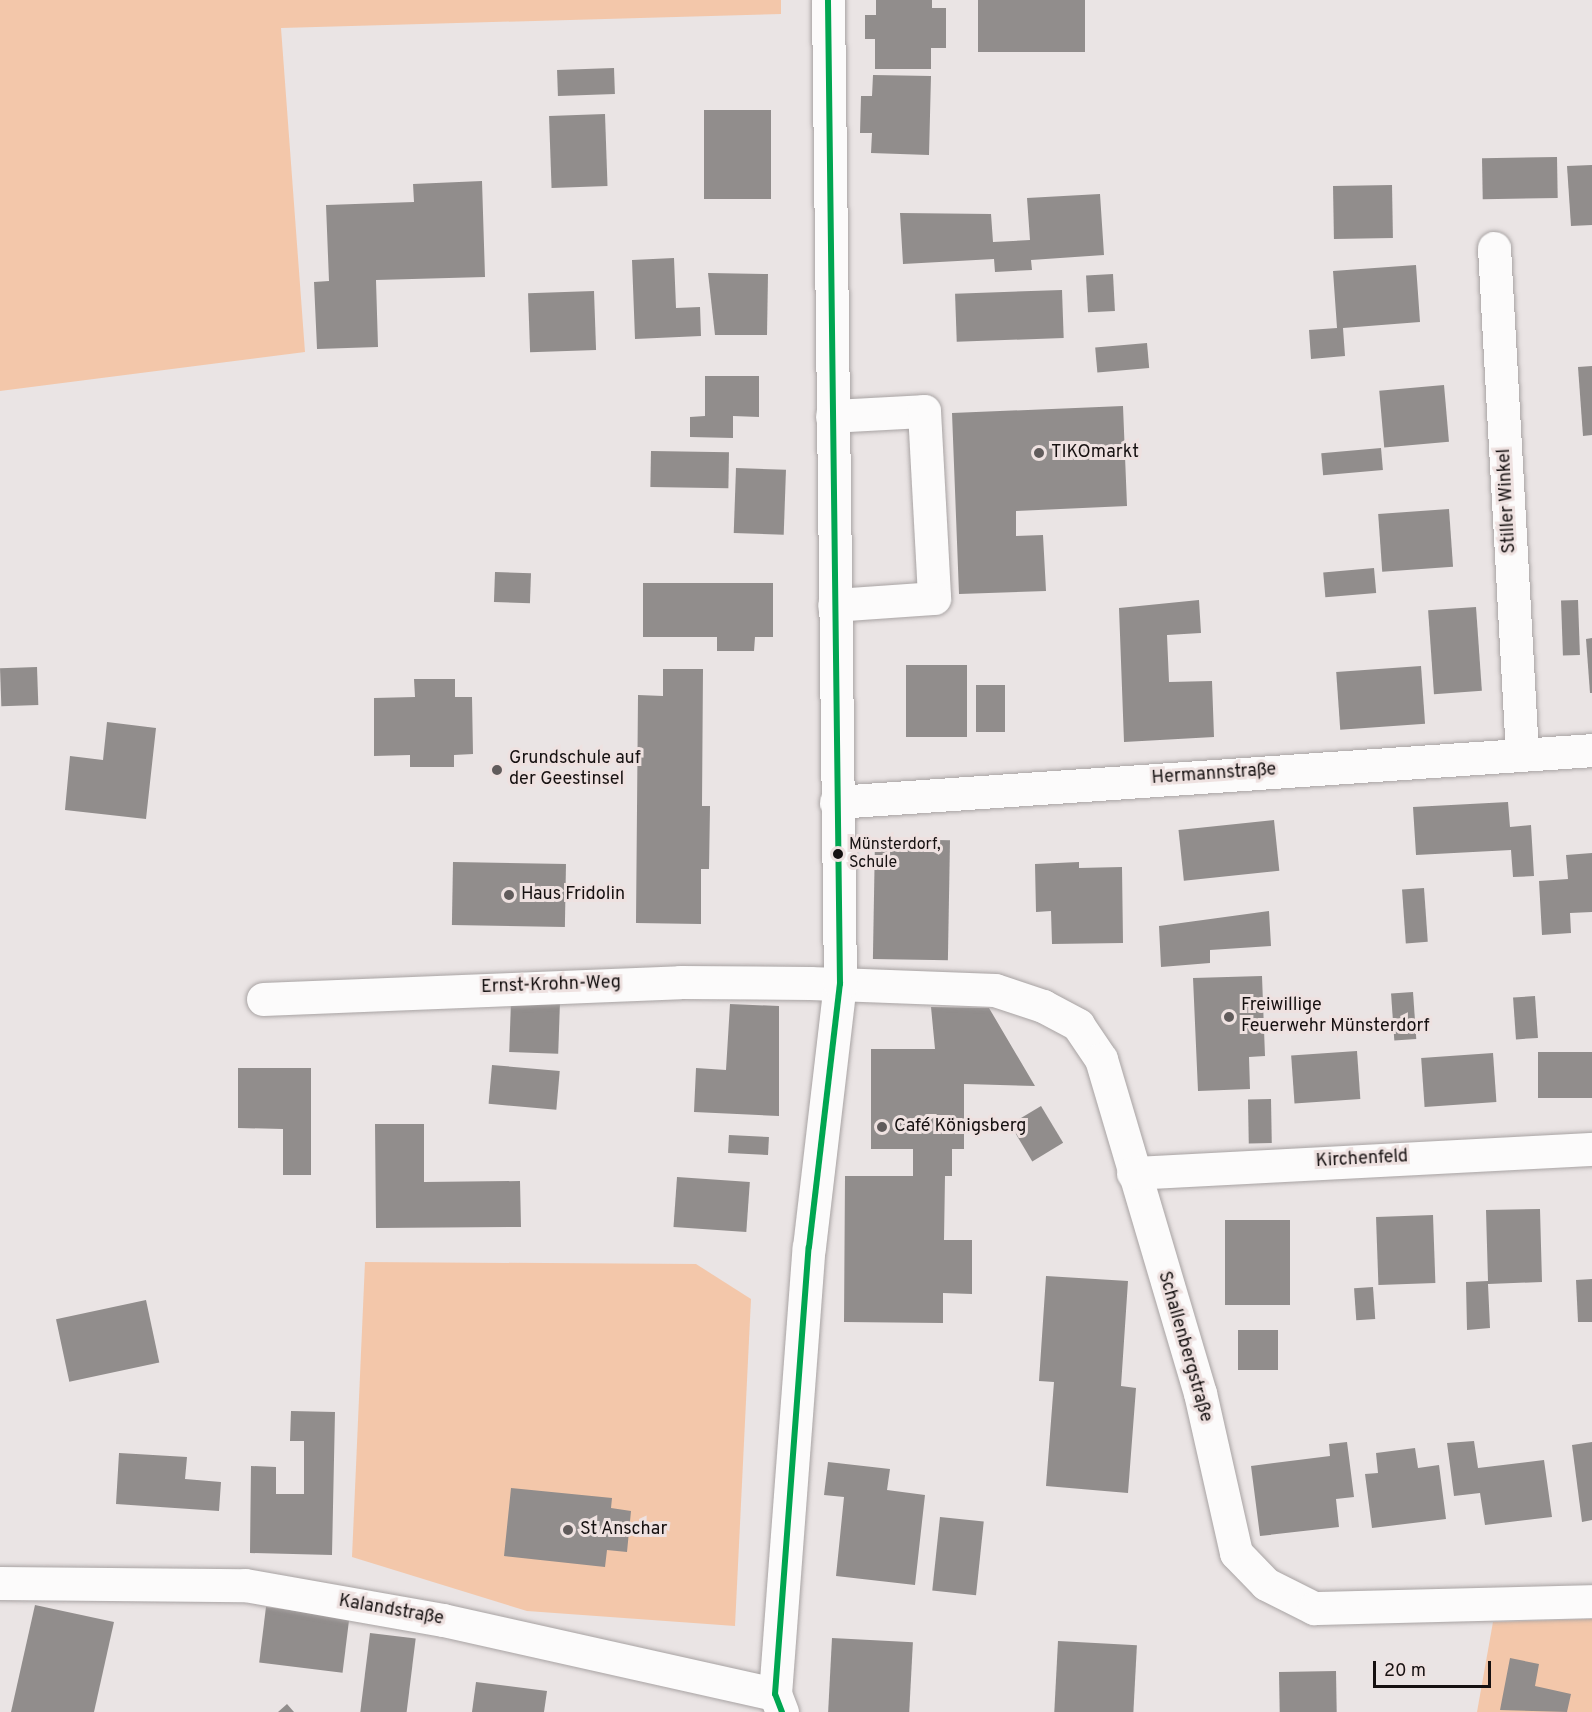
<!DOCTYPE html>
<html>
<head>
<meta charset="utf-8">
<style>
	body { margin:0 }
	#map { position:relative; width:1592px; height:1712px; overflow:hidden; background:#eae4e4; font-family:Overpass,sans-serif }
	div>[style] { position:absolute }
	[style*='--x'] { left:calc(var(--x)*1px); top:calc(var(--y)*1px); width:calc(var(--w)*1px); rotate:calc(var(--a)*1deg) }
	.green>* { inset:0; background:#f3c7aa }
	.building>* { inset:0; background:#918d8c; transform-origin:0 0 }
	.roads { filter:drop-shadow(0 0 2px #a8a3a3) drop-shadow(0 0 2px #a8a3a3) }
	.minor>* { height:33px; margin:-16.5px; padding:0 16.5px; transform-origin:16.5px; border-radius:16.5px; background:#fcfbfb }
	.bus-1>* { height:6px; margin:-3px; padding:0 3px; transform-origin:3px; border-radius:3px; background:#00a651 }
	.dots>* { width:16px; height:16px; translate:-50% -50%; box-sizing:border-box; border:3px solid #eee1e0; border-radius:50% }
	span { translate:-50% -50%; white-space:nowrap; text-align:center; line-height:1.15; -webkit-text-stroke:6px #eee1e0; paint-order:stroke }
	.bus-label { font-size:16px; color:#161111 }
	.left { translate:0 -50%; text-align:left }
	.poi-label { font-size:18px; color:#161111 }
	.street-label { font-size:18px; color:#161111 }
	.scale { position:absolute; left:1373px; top:1661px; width:118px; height:27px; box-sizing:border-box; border:3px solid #161111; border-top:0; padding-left:8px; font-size:18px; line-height:21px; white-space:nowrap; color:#161111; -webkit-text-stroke:4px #eee1e0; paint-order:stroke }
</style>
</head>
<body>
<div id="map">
	<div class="green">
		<div style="clip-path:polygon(0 0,781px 0,781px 14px,281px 28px,305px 352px,0 391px)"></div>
		<div style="clip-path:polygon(365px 1262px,696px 1264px,751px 1299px,735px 1626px,527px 1611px,352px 1557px)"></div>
		<div style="clip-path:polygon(1592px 1619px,1592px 1712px,1477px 1712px,1493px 1622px)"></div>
	</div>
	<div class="building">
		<div style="clip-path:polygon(876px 0,932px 0,932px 8px,946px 8px,946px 48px,931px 48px,931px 69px,875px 69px,875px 39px,865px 39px,865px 15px,876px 15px)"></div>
		<div style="left:978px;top:0;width:107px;height:52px"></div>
		<div style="left:614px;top:68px;width:26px;height:57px;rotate:88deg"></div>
		<div style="clip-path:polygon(873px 75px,931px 76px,929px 155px,871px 153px,872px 133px,860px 133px,861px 96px,872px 96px)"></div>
		<div style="left:704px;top:110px;width:67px;height:89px"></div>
		<div style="left:605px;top:114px;width:72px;height:56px;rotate:88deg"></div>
		<div style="left:1557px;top:157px;width:41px;height:75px;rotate:89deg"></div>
		<div style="clip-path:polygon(1592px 165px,1592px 225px,1571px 226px,1567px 166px)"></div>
		<div style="clip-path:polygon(482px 181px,485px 277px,376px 280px,378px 347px,317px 349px,314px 282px,329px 281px,326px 205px,414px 202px,413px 184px)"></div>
		<div style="left:1392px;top:185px;width:53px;height:59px;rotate:89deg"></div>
		<div style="clip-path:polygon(1100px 194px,1104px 255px,1031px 260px,1032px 270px,995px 272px,994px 259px,903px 264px,900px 213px,991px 214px,993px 242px,1030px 240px,1027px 198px)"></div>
		<div style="clip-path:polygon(674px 258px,676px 308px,700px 307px,701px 336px,635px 339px,632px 260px)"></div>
		<div style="clip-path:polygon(1416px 265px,1420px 322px,1343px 328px,1345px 356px,1311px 359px,1309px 330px,1337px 328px,1333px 271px)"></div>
		<div style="clip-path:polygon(708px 273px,768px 274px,767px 335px,715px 335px)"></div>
		<div style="left:1113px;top:274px;width:37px;height:27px;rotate:87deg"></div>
		<div style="left:1062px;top:290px;width:48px;height:107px;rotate:88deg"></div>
		<div style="left:594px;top:291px;width:59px;height:66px;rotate:88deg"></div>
		<div style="left:1147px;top:343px;width:25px;height:52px;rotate:85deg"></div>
		<div style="clip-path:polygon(1592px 366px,1592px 435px,1583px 436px,1578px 367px)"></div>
		<div style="clip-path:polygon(705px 376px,759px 376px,759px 417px,733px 416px,733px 438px,690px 437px,690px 417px,705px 416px)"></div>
		<div style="left:1444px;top:385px;width:57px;height:65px;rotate:85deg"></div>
		<div style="clip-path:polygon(1123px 406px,1127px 506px,1016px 511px,1016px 536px,1043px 535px,1046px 591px,959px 594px,952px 413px)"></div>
		<div style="left:1381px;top:448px;width:22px;height:60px;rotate:85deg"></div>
		<div style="left:651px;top:451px;width:78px;height:36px;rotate:1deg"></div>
		<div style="left:736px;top:468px;width:50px;height:65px;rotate:2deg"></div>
		<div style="left:1449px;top:509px;width:58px;height:71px;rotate:86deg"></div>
		<div style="left:1374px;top:568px;width:25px;height:51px;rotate:85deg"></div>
		<div style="left:495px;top:572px;width:36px;height:30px;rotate:2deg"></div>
		<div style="clip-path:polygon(643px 583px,773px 583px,773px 637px,755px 637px,754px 651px,717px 651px,717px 637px,643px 637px)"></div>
		<div style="clip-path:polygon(1199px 600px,1201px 633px,1167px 635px,1169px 682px,1212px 681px,1214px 737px,1124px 742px,1119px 608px)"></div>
		<div style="left:1578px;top:600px;width:55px;height:17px;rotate:88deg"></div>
		<div style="left:1476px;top:607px;width:84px;height:48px;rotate:86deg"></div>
		<div style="clip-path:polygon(1592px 638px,1592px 693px,1590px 693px,1586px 639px)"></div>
		<div style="left:906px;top:665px;width:61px;height:72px"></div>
		<div style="left:1421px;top:666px;width:58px;height:85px;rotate:86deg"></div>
		<div style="left:37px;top:667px;width:38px;height:37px;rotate:88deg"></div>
		<div style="clip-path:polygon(663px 669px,703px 669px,702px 806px,710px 806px,709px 869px,701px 869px,701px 924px,636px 923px,638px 695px,663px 696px)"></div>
		<div style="clip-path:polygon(414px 679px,455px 679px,455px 697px,472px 697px,473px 754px,454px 755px,454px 767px,410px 767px,410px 755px,374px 756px,374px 698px,415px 697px)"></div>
		<div style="left:976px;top:685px;width:29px;height:47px"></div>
		<div style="clip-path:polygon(107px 722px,156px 728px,146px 819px,65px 810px,70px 756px,103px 760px)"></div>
		<div style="clip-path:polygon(1508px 802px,1510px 827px,1531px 825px,1534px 876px,1513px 877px,1511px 850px,1416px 855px,1413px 807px)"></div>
		<div style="left:1274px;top:820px;width:51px;height:96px;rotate:84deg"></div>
		<div style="left:875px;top:839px;width:75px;height:120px;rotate:1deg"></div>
		<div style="clip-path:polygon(1592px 853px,1592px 912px,1570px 913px,1571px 933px,1542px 935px,1539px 881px,1568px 879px,1566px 855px)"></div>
		<div style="left:453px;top:862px;width:113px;height:63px;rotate:1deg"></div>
		<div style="clip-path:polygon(1079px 862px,1079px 868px,1122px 867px,1123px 943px,1052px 944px,1051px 911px,1036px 912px,1035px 864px)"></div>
		<div style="left:1424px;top:888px;width:54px;height:22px;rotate:86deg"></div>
		<div style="clip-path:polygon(1269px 911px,1271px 946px,1210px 950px,1210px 963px,1161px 967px,1159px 926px)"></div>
		<div style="clip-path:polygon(1262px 976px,1265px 1056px,1249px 1057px,1250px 1089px,1198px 1091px,1193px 978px)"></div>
		<div style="left:1413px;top:992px;width:47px;height:22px;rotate:86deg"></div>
		<div style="left:1535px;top:996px;width:42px;height:22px;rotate:86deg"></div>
		<div style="left:511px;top:1001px;width:49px;height:51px;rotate:2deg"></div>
		<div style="clip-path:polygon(730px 1004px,779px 1006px,779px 1116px,694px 1112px,696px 1068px,726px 1070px)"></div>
		<div style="clip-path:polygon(931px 1007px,989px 1008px,1035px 1086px,964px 1084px,964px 1149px,952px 1149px,952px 1176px,945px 1176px,944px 1240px,972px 1240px,972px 1294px,943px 1293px,943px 1323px,844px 1322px,845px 1176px,913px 1176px,913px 1149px,871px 1149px,871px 1049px,935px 1049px)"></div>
		<div style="left:1357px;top:1051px;width:48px;height:66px;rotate:86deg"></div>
		<div style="left:1592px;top:1052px;width:46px;height:54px;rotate:90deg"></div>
		<div style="left:1493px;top:1053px;width:49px;height:72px;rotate:86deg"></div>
		<div style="left:492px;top:1065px;width:68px;height:39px;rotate:5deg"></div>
		<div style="clip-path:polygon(238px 1068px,311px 1068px,311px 1175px,283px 1175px,283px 1129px,238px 1128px)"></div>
		<div style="left:1271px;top:1099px;width:44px;height:23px;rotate:89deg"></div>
		<div style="left:1041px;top:1106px;width:43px;height:36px;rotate:59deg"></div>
		<div style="clip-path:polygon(375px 1124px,424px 1124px,424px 1182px,520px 1181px,521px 1227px,376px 1228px)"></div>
		<div style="left:729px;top:1135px;width:40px;height:18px;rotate:3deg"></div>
		<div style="left:677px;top:1177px;width:73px;height:50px;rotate:4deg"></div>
		<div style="clip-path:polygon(1540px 1209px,1542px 1282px,1488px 1284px,1490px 1328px,1467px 1330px,1466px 1282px,1488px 1281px,1486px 1210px)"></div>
		<div style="left:1433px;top:1215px;width:68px;height:57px;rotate:88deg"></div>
		<div style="left:1225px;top:1220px;width:65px;height:85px"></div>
		<div style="clip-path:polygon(1046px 1276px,1128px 1281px,1121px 1386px,1136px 1388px,1128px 1493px,1046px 1486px,1054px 1382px,1039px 1381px)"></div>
		<div style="clip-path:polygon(1592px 1279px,1592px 1322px,1578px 1322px,1576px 1280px)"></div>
		<div style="left:1373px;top:1287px;width:32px;height:19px;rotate:86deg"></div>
		<div style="left:146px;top:1300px;width:64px;height:92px;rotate:78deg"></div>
		<div style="left:1238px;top:1330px;width:40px;height:40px"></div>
		<div style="clip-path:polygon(291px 1411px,335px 1412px,332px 1555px,250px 1553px,251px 1466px,276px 1467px,276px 1494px,304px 1494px,304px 1441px,290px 1441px)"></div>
		<div style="clip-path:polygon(1474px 1441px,1478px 1468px,1544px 1460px,1552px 1517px,1485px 1525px,1480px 1493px,1454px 1496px,1447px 1443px)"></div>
		<div style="clip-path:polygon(1347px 1442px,1354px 1497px,1336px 1499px,1339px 1527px,1260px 1536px,1251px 1466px,1330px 1456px,1329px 1444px)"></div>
		<div style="clip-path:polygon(1592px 1442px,1592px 1520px,1582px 1522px,1572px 1445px)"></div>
		<div style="clip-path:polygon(1415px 1448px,1418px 1468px,1439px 1465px,1446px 1519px,1372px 1528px,1365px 1474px,1378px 1473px,1376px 1453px)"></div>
		<div style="clip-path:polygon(119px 1453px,187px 1457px,185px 1479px,221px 1482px,219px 1511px,116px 1504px)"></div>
		<div style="clip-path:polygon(828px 1462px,890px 1469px,887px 1490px,925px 1495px,915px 1585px,836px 1576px,844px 1497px,824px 1495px)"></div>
		<div style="clip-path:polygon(511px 1488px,612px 1498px,611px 1508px,631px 1511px,627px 1552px,607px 1550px,605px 1567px,504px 1556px)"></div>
		<div style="left:940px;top:1517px;width:44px;height:74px;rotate:6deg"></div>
		<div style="clip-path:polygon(35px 1605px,114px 1622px,94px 1712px,11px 1712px)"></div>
		<div style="left:266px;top:1607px;width:84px;height:56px;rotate:7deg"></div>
		<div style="left:370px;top:1633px;width:46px;height:80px;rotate:7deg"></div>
		<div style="left:832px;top:1638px;width:81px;height:74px;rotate:3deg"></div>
		<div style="left:1058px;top:1641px;width:79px;height:71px;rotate:3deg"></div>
		<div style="clip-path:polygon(1510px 1658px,1539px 1664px,1535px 1686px,1571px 1694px,1567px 1712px,1500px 1710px)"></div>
		<div style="left:1336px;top:1671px;width:41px;height:57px;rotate:89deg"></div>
		<div style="clip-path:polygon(476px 1682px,547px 1691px,544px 1712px,472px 1712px)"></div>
		<div style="clip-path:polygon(287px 1704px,294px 1712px,278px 1712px)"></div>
	</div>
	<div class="roads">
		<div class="minor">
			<div style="--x:1494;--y:248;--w:507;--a:86.83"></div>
			<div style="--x:832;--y:416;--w:92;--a:-3.1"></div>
			<div style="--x:924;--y:411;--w:187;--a:86.9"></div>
			<div style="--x:934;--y:598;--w:100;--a:176"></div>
			<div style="--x:836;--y:802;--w:758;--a:-3.93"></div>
			<div style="--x:263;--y:999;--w:417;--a:-2.3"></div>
			<div style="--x:680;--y:982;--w:130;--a:0.4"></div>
			<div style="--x:810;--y:983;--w:185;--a:2.2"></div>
			<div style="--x:995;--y:990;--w:51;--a:18.4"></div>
			<div style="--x:1043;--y:1006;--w:40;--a:28"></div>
			<div style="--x:1078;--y:1025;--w:41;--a:55.9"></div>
			<div style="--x:1101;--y:1059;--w:348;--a:73.5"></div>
			<div style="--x:1200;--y:1393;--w:164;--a:77.3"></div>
			<div style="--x:1236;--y:1553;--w:43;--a:45.9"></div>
			<div style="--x:1266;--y:1584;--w:54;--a:26.6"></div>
			<div style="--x:1314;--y:1608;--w:278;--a:-1.4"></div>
			<div style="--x:1133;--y:1173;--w:460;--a:-3"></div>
			<div style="--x:0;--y:1583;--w:245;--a:0.5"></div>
			<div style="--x:245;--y:1585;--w:201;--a:10"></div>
			<div style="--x:443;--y:1620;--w:340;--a:12.6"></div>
			<div style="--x:782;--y:1712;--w:19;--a:-111"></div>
			<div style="--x:775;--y:1694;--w:448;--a:-85.7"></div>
			<div style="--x:809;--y:1247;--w:265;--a:-83.3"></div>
			<div style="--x:840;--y:984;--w:984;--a:-90.7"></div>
		</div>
	</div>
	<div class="bus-1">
		<div style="--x:782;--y:1712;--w:19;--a:-111"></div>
		<div style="--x:775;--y:1694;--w:448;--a:-85.7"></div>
		<div style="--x:809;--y:1247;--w:265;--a:-83.3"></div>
		<div style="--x:840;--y:984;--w:984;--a:-90.7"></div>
	</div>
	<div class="dots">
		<div style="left:1039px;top:453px;background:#605b5b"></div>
		<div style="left:497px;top:770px;background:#605b5b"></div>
		<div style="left:838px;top:854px;background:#161111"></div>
		<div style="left:509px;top:895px;background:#605b5b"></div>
		<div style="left:1229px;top:1017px;background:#605b5b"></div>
		<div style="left:882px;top:1127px;background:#605b5b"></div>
		<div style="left:568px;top:1530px;background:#605b5b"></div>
	</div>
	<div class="bus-label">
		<span class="left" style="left:849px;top:854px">Münsterdorf,<br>Schule</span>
	</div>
	<div class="poi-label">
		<span class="left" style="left:1051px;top:453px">TIKOmarkt</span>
		<span class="left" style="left:509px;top:770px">Grundschule auf<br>der Geestinsel</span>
		<span class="left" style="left:521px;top:895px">Haus Fridolin</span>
		<span class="left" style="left:1241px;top:1017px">Freiwillige<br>Feuerwehr Münsterdorf</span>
		<span class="left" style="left:894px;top:1127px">Café Königsberg</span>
		<span class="left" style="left:580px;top:1530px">St Anschar</span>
	</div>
	<div class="street-label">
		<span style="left:1508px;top:501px;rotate:-93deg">Stiller Winkel</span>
		<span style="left:1214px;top:775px;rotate:-4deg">Hermannstraße</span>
		<span style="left:551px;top:986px;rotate:-2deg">Ernst-Krohn-Weg</span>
		<span style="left:1362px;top:1160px;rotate:-3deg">Kirchenfeld</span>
		<span style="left:1184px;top:1347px;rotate:74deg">Schallenbergstraße</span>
		<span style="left:391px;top:1611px;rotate:10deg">Kalandstraße</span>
	</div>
	<div class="scale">20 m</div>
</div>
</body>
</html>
